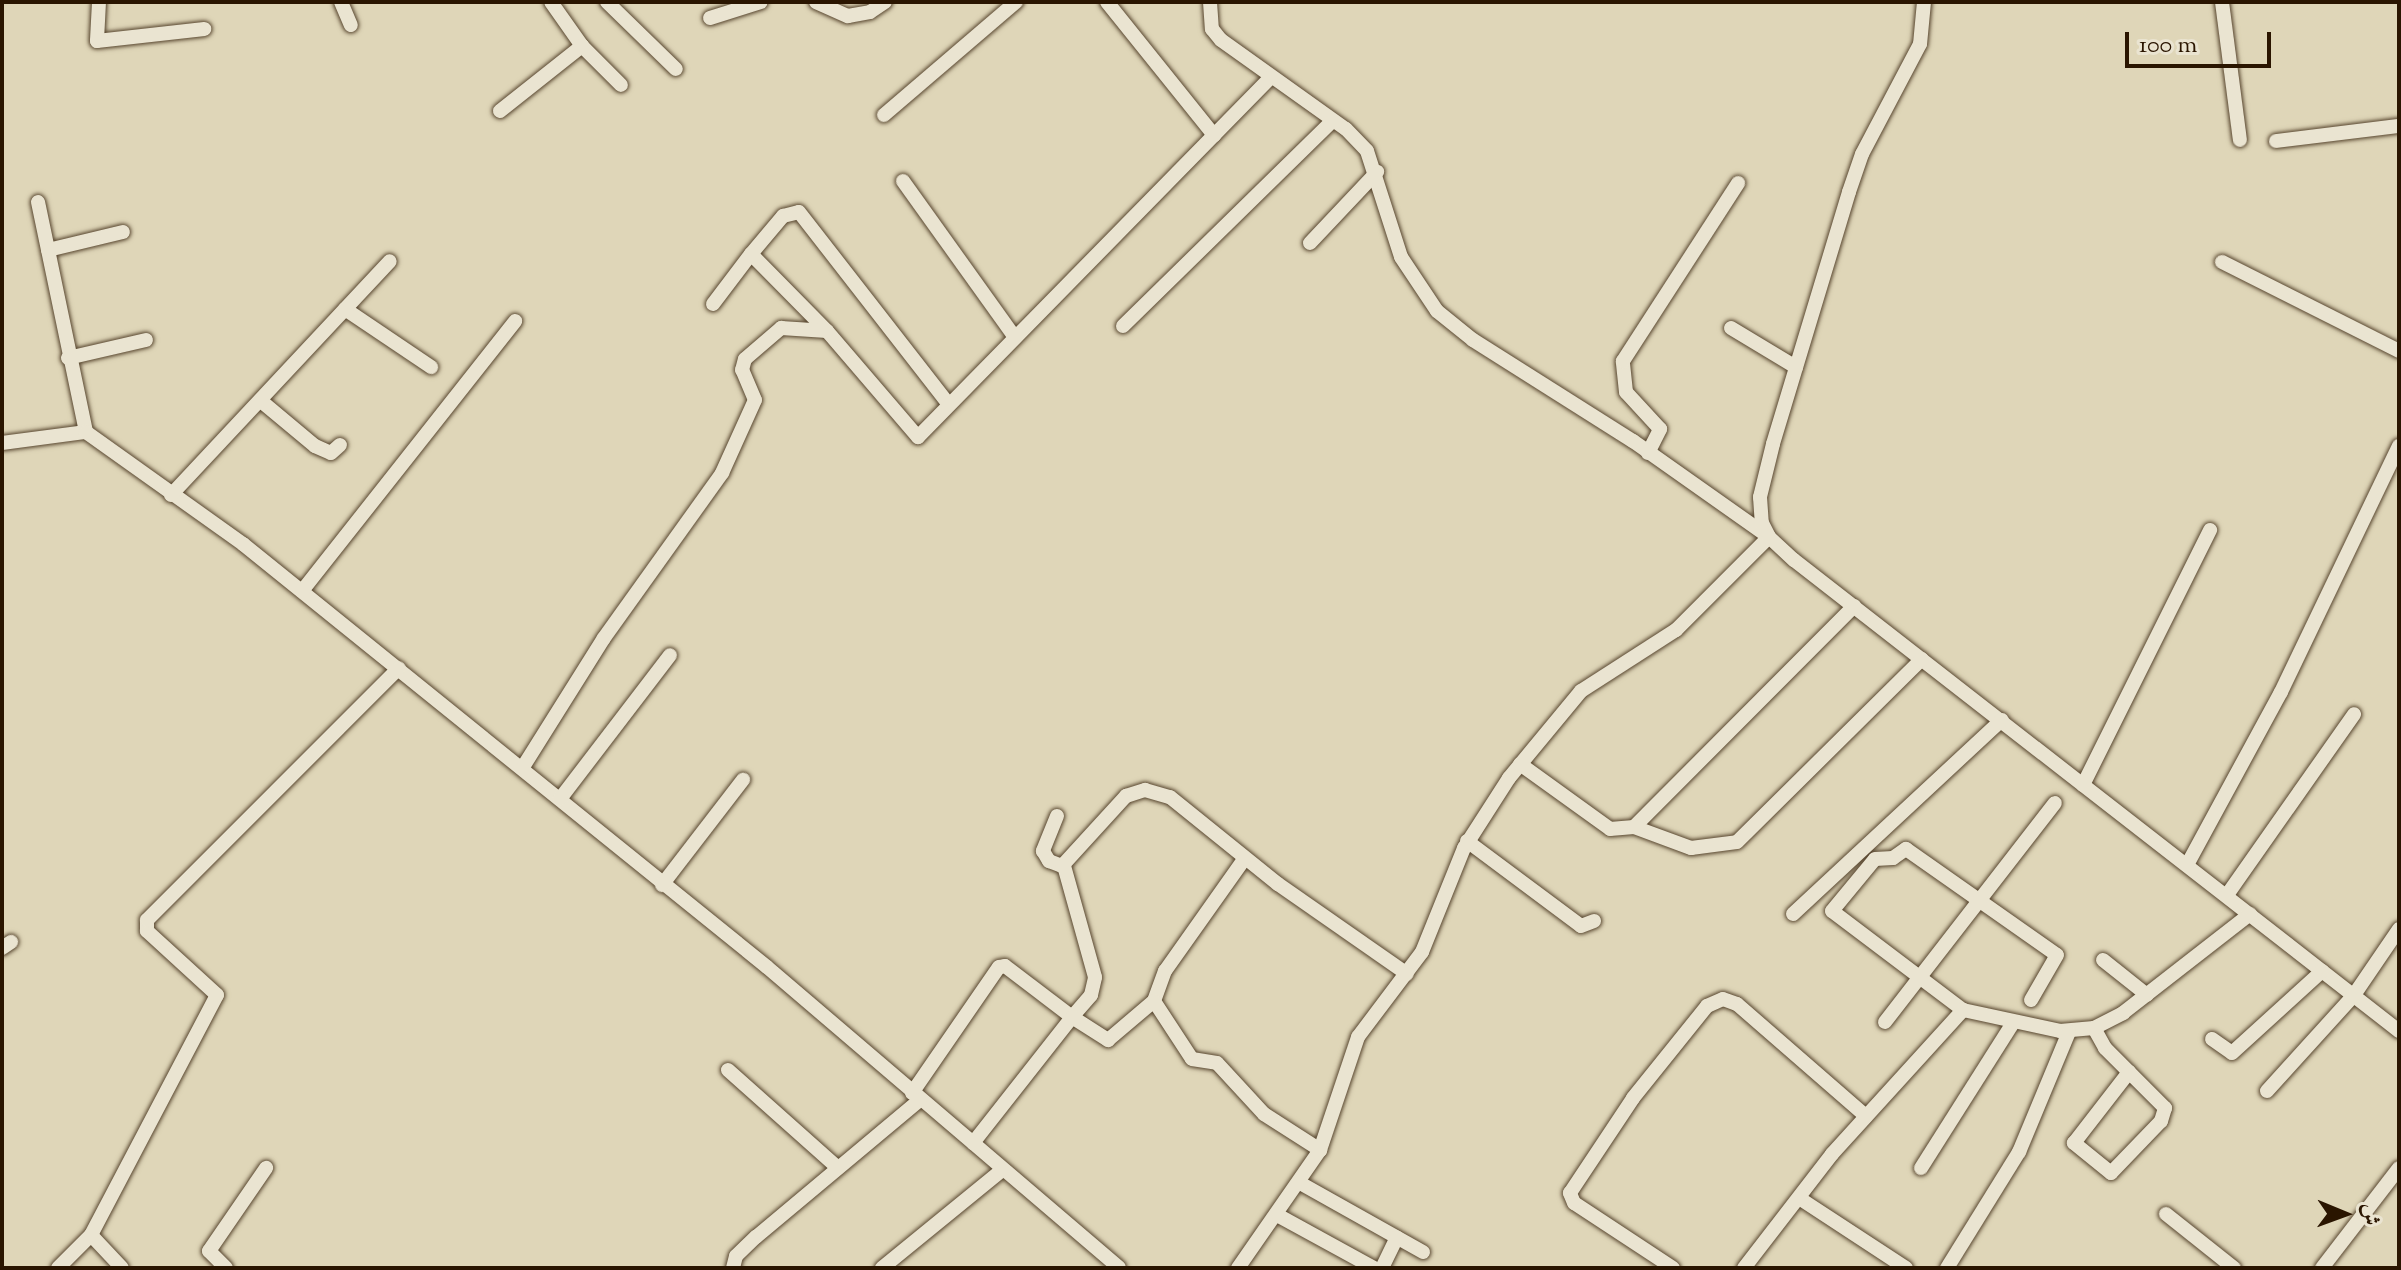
<!DOCTYPE html>
<html>
<head>
<meta charset="utf-8">
<style>
	body { margin:0 }
	#map { position:relative; width:2401px; height:1270px; overflow:hidden; background:#dfd6b8; font-family:"Sorts Mill Goudy",Amiri,serif }
	div>[style] { position:absolute }
	[style*='--x'] { left:calc(var(--x)*1px); top:calc(var(--y)*1px); width:calc(var(--w)*1px); rotate:calc(var(--a)*1deg) }
	.roads { filter:drop-shadow(0 0 2px #57452e) drop-shadow(0 0 2px #57452e) }
	.minor>* { height:14px; margin:-7px; padding:0 7px; transform-origin:7px; border-radius:7px; background:#eae4d1 }
	span { translate:-50% -50%; white-space:nowrap; text-align:center; line-height:1.15; -webkit-text-stroke:7px #eae4d1; paint-order:stroke }
	.frame { position:absolute; inset:0; border:4px solid #2a1500; pointer-events:none }
	.north { position:absolute; left:2305px; top:1174px; width:80px; height:80px; -webkit-text-stroke:6px #eae4d1; paint-order:stroke; rotate:91deg; font-size:22px; font-weight:700; line-height:32px; text-align:center; color:#2a1500 }
	.north::after { content:''; display:block; margin:auto; width:28px; height:36px; background:#2a1500; clip-path:polygon(50% 0,100% 100%,50% 72%,0 100%) }
	.scale { position:absolute; left:2125px; top:32px; width:146px; height:36px; box-sizing:border-box; border:4px solid #2a1500; border-top:0; padding-left:10px; font-size:24px; line-height:28px; white-space:nowrap; color:#2a1500; -webkit-text-stroke:6px #eae4d1; paint-order:stroke }
</style>
</head>
<body>
<div id="map">
	<div class="roads">
		<div class="minor">
			<div style="--x:99;--y:2;--w:39;--a:93"></div>
			<div style="--x:97;--y:41;--w:108;--a:-6.4"></div>
			<div style="--x:341;--y:2;--w:25;--a:67"></div>
			<div style="--x:551;--y:2;--w:54;--a:54.8"></div>
			<div style="--x:582;--y:46;--w:55;--a:45"></div>
			<div style="--x:607;--y:2;--w:96;--a:44.2"></div>
			<div style="--x:816;--y:2;--w:35;--a:24"></div>
			<div style="--x:848;--y:16;--w:22;--a:-10"></div>
			<div style="--x:870;--y:12;--w:18;--a:-34"></div>
			<div style="--x:1107;--y:2;--w:171;--a:51.2"></div>
			<div style="--x:1210;--y:2;--w:27;--a:86"></div>
			<div style="--x:1212;--y:29;--w:14;--a:51"></div>
			<div style="--x:1221;--y:40;--w:153;--a:35.5"></div>
			<div style="--x:1346;--y:129;--w:30;--a:46"></div>
			<div style="--x:1367;--y:151;--w:111;--a:72.2"></div>
			<div style="--x:1401;--y:257;--w:65;--a:56.3"></div>
			<div style="--x:1437;--y:311;--w:46;--a:38.9"></div>
			<div style="--x:1473;--y:340;--w:189;--a:32.3"></div>
			<div style="--x:1633;--y:441;--w:166;--a:35.2"></div>
			<div style="--x:1769;--y:537;--w:132;--a:135"></div>
			<div style="--x:1676;--y:630;--w:113;--a:147.3"></div>
			<div style="--x:1581;--y:691;--w:113;--a:129.6"></div>
			<div style="--x:1509;--y:778;--w:83;--a:122.7"></div>
			<div style="--x:1464;--y:848;--w:112;--a:112"></div>
			<div style="--x:1422;--y:952;--w:106;--a:127"></div>
			<div style="--x:1358;--y:1037;--w:119;--a:108.6"></div>
			<div style="--x:1320;--y:1150;--w:144;--a:124.8"></div>
			<div style="--x:1924;--y:2;--w:42;--a:95.4"></div>
			<div style="--x:1920;--y:44;--w:124;--a:117.8"></div>
			<div style="--x:1862;--y:154;--w:40;--a:108.9"></div>
			<div style="--x:1849;--y:192;--w:263;--a:106.8"></div>
			<div style="--x:1773;--y:444;--w:55;--a:103.8"></div>
			<div style="--x:1760;--y:497;--w:26;--a:86"></div>
			<div style="--x:1762;--y:523;--w:16;--a:63"></div>
			<div style="--x:1769;--y:537;--w:34;--a:43"></div>
			<div style="--x:1794;--y:560;--w:767;--a:37.9"></div>
			<div style="--x:2222;--y:2;--w:139;--a:82.6"></div>
			<div style="--x:710;--y:18;--w:53;--a:-17.4"></div>
			<div style="--x:500;--y:111;--w:105;--a:-38.4"></div>
			<div style="--x:884;--y:115;--w:174;--a:-40.6"></div>
			<div style="--x:2276;--y:141;--w:124;--a:-7"></div>
			<div style="--x:903;--y:181;--w:191;--a:54.4"></div>
			<div style="--x:38;--y:202;--w:235;--a:78.2"></div>
			<div style="--x:1310;--y:243;--w:98;--a:-46.7"></div>
			<div style="--x:48;--y:250;--w:77;--a:-13.5"></div>
			<div style="--x:751;--y:254;--w:50;--a:-49.9"></div>
			<div style="--x:783;--y:216;--w:16;--a:-14"></div>
			<div style="--x:799;--y:212;--w:244;--a:52.1"></div>
			<div style="--x:2222;--y:262;--w:198;--a:26.7"></div>
			<div style="--x:713;--y:304;--w:63;--a:-52.8"></div>
			<div style="--x:751;--y:254;--w:108;--a:45.4"></div>
			<div style="--x:827;--y:331;--w:140;--a:49.4"></div>
			<div style="--x:918;--y:437;--w:503;--a:-45.56"></div>
			<div style="--x:345;--y:309;--w:104;--a:34"></div>
			<div style="--x:1123;--y:326;--w:293;--a:-44.4"></div>
			<div style="--x:1731;--y:328;--w:76;--a:31"></div>
			<div style="--x:68;--y:358;--w:80;--a:-13"></div>
			<div style="--x:261;--y:401;--w:70;--a:39.8"></div>
			<div style="--x:315;--y:446;--w:17;--a:24"></div>
			<div style="--x:331;--y:453;--w:12;--a:-42"></div>
			<div style="--x:2;--y:443;--w:85;--a:-7.5"></div>
			<div style="--x:86;--y:432;--w:193;--a:35.5"></div>
			<div style="--x:243;--y:544;--w:673;--a:38.91"></div>
			<div style="--x:767;--y:967;--w:463;--a:40.5"></div>
			<div style="--x:1648;--y:453;--w:27;--a:-63"></div>
			<div style="--x:1660;--y:429;--w:50;--a:-132.6"></div>
			<div style="--x:1626;--y:392;--w:31;--a:-96"></div>
			<div style="--x:1623;--y:361;--w:212;--a:-57.1"></div>
			<div style="--x:171;--y:495;--w:320;--a:-46.9"></div>
			<div style="--x:302;--y:591;--w:344;--a:-51.7"></div>
			<div style="--x:1520;--y:764;--w:111;--a:35.8"></div>
			<div style="--x:1610;--y:829;--w:24;--a:-5"></div>
			<div style="--x:1634;--y:827;--w:312;--a:-45.1"></div>
			<div style="--x:523;--y:767;--w:152;--a:-57.9"></div>
			<div style="--x:604;--y:638;--w:203;--a:-54.4"></div>
			<div style="--x:722;--y:473;--w:80;--a:-65.7"></div>
			<div style="--x:755;--y:400;--w:33;--a:-113"></div>
			<div style="--x:742;--y:370;--w:11;--a:-75"></div>
			<div style="--x:745;--y:359;--w:48;--a:-40.7"></div>
			<div style="--x:781;--y:328;--w:46;--a:3.7"></div>
			<div style="--x:2083;--y:785;--w:285;--a:-63.5"></div>
			<div style="--x:560;--y:799;--w:181;--a:-52.6"></div>
			<div style="--x:1057;--y:816;--w:38;--a:112"></div>
			<div style="--x:1043;--y:851;--w:12;--a:59"></div>
			<div style="--x:1049;--y:861;--w:14;--a:21"></div>
			<div style="--x:1062;--y:866;--w:95;--a:-47.6"></div>
			<div style="--x:1126;--y:796;--w:20;--a:-18"></div>
			<div style="--x:1145;--y:790;--w:26;--a:16"></div>
			<div style="--x:1170;--y:797;--w:139;--a:38.9"></div>
			<div style="--x:1278;--y:884;--w:157;--a:34.9"></div>
			<div style="--x:1634;--y:827;--w:61;--a:20.2"></div>
			<div style="--x:1691;--y:848;--w:46;--a:-7.4"></div>
			<div style="--x:1737;--y:842;--w:260;--a:-44.7"></div>
			<div style="--x:1467;--y:841;--w:142;--a:36.7"></div>
			<div style="--x:1581;--y:926;--w:14;--a:-21"></div>
			<div style="--x:2187;--y:865;--w:197;--a:-61.5"></div>
			<div style="--x:2281;--y:692;--w:273;--a:-64.4"></div>
			<div style="--x:662;--y:885;--w:133;--a:-52.4"></div>
			<div style="--x:2227;--y:895;--w:221;--a:-54.9"></div>
			<div style="--x:1793;--y:914;--w:285;--a:-42.9"></div>
			<div style="--x:2;--y:948;--w:11;--a:-34"></div>
			<div style="--x:2103;--y:960;--w:56;--a:38.5"></div>
			<div style="--x:1154;--y:1001;--w:32;--a:-70"></div>
			<div style="--x:1165;--y:971;--w:138;--a:-54.7"></div>
			<div style="--x:1963;--y:1010;--w:164;--a:-142.9"></div>
			<div style="--x:1832;--y:911;--w:67;--a:-50.4"></div>
			<div style="--x:1875;--y:859;--w:18;--a:-3"></div>
			<div style="--x:1893;--y:858;--w:16;--a:-35"></div>
			<div style="--x:1906;--y:849;--w:184;--a:35.1"></div>
			<div style="--x:2057;--y:955;--w:52;--a:120"></div>
			<div style="--x:1885;--y:1022;--w:277;--a:-52.2"></div>
			<div style="--x:2094;--y:1028;--w:23;--a:61"></div>
			<div style="--x:2105;--y:1048;--w:85;--a:45"></div>
			<div style="--x:2165;--y:1108;--w:14;--a:107"></div>
			<div style="--x:2161;--y:1121;--w:72;--a:133.9"></div>
			<div style="--x:2111;--y:1173;--w:48;--a:-141"></div>
			<div style="--x:2074;--y:1143;--w:90;--a:-52.2"></div>
			<div style="--x:2212;--y:1039;--w:24;--a:35"></div>
			<div style="--x:2232;--y:1053;--w:122;--a:-42.3"></div>
			<div style="--x:728;--y:1070;--w:147;--a:41.7"></div>
			<div style="--x:2267;--y:1091;--w:130;--a:-47.8"></div>
			<div style="--x:2354;--y:995;--w:80;--a:-55.7"></div>
			<div style="--x:912;--y:1093;--w:153;--a:-55.4"></div>
			<div style="--x:999;--y:967;--w:6;--a:-9"></div>
			<div style="--x:1005;--y:966;--w:84;--a:37.3"></div>
			<div style="--x:1072;--y:1017;--w:29;--a:-49"></div>
			<div style="--x:1091;--y:995;--w:18;--a:-77"></div>
			<div style="--x:1095;--y:977;--w:115;--a:-105.6"></div>
			<div style="--x:973;--y:1143;--w:160;--a:-51.8"></div>
			<div style="--x:1072;--y:1017;--w:43;--a:32.6"></div>
			<div style="--x:1108;--y:1040;--w:60;--a:-40.3"></div>
			<div style="--x:1154;--y:1001;--w:69;--a:56.8"></div>
			<div style="--x:1192;--y:1059;--w:25;--a:9"></div>
			<div style="--x:1217;--y:1063;--w:69;--a:47.3"></div>
			<div style="--x:1264;--y:1114;--w:67;--a:32.7"></div>
			<div style="--x:1921;--y:1168;--w:172;--a:-57.6"></div>
			<div style="--x:1300;--y:1183;--w:141;--a:29.3"></div>
			<div style="--x:1799;--y:1198;--w:128;--a:33.2"></div>
			<div style="--x:2166;--y:1214;--w:87;--a:38.5"></div>
			<div style="--x:1279;--y:1216;--w:108;--a:28.7"></div>
			<div style="--x:91;--y:1235;--w:45;--a:46.8"></div>
			<div style="--x:58;--y:1268;--w:47;--a:-45"></div>
			<div style="--x:91;--y:1235;--w:271;--a:-62.3"></div>
			<div style="--x:217;--y:995;--w:95;--a:-137.6"></div>
			<div style="--x:147;--y:931;--w:11;--a:-90"></div>
			<div style="--x:147;--y:920;--w:356;--a:-45"></div>
			<div style="--x:226;--y:1268;--w:24;--a:-135"></div>
			<div style="--x:209;--y:1251;--w:101;--a:-55.5"></div>
			<div style="--x:733;--y:1268;--w:12;--a:-76"></div>
			<div style="--x:736;--y:1256;--w:28;--a:-44"></div>
			<div style="--x:756;--y:1237;--w:214;--a:-39.9"></div>
			<div style="--x:882;--y:1268;--w:155;--a:-39.2"></div>
			<div style="--x:1382;--y:1268;--w:34;--a:-64"></div>
			<div style="--x:1673;--y:1268;--w:118;--a:-146.7"></div>
			<div style="--x:1574;--y:1203;--w:11;--a:-112"></div>
			<div style="--x:1570;--y:1193;--w:114;--a:-56.4"></div>
			<div style="--x:1633;--y:1098;--w:118;--a:-51.2"></div>
			<div style="--x:1707;--y:1006;--w:17;--a:-24"></div>
			<div style="--x:1723;--y:999;--w:15;--a:20"></div>
			<div style="--x:1737;--y:1004;--w:171;--a:41"></div>
			<div style="--x:1744;--y:1268;--w:144;--a:-52.3"></div>
			<div style="--x:1832;--y:1154;--w:195;--a:-47.7"></div>
			<div style="--x:1963;--y:1010;--w:99;--a:12.2"></div>
			<div style="--x:2060;--y:1031;--w:34;--a:-5"></div>
			<div style="--x:2094;--y:1028;--w:33;--a:-27"></div>
			<div style="--x:2123;--y:1013;--w:161;--a:-37.9"></div>
			<div style="--x:1947;--y:1268;--w:137;--a:-58.2"></div>
			<div style="--x:2019;--y:1152;--w:130;--a:-67.4"></div>
			<div style="--x:2322;--y:1268;--w:126;--a:-52.4"></div>
		</div>
	</div>
	<div class="frame"></div>
	<div class="north">ش</div>
	<div class="scale">100 m</div>
</div>
</body>
</html>
